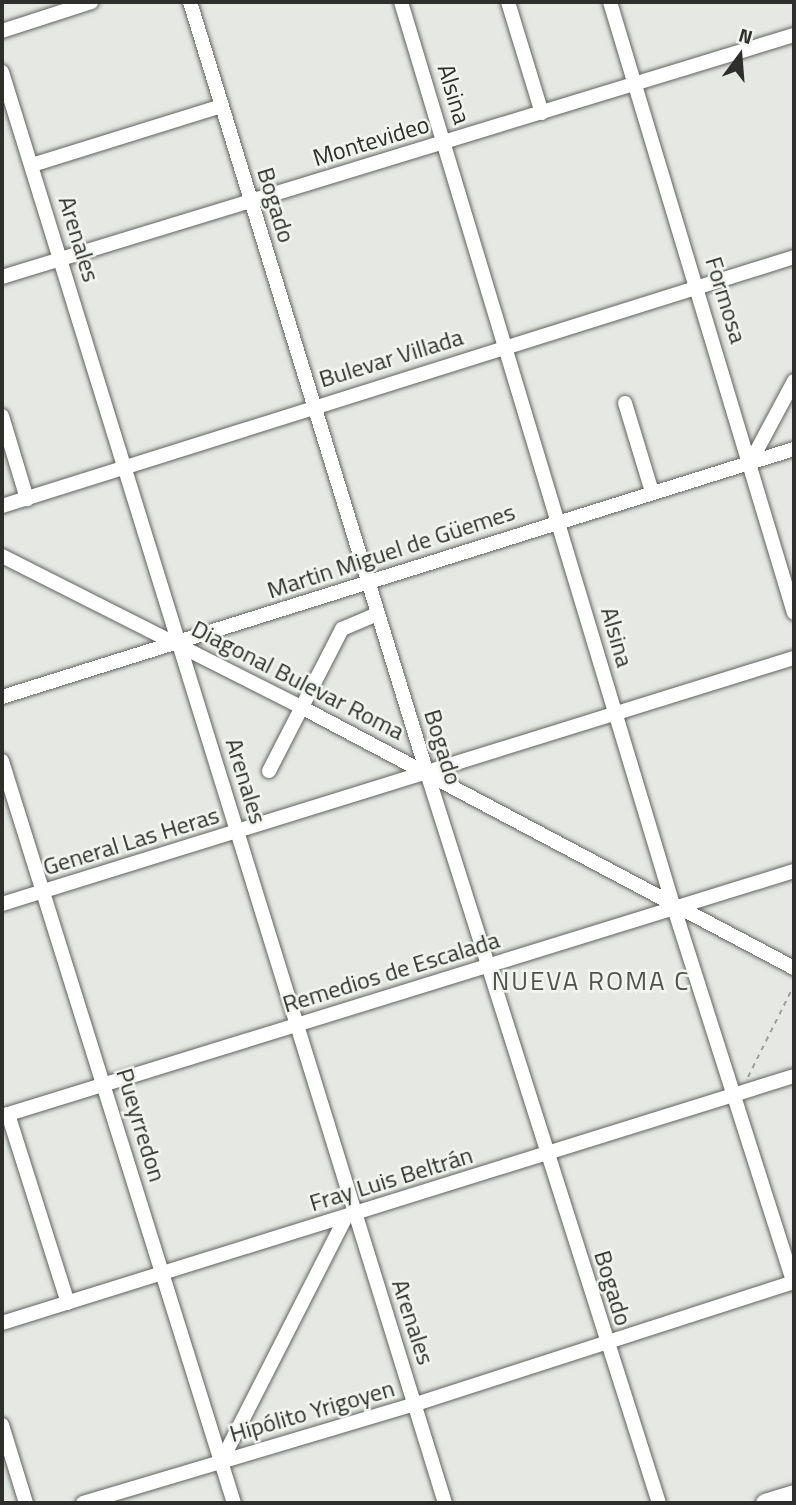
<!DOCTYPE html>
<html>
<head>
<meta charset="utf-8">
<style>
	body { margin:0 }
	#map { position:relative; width:796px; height:1505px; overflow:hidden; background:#e5e8e3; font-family:"Titillium Web",sans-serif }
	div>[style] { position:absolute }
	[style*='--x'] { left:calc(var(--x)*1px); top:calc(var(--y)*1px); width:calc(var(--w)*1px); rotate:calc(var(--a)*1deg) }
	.path>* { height:2px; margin-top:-1px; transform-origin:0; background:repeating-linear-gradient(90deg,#9d9f9b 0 5px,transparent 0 10px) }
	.roads { filter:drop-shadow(0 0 2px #61635f) drop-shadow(0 0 2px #61635f) }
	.minor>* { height:14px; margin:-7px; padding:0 7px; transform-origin:7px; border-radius:7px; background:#fff }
	.major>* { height:18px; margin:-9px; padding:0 9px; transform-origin:9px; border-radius:9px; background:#fff }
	span { translate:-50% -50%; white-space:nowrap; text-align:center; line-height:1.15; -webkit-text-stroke:5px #f2f5f0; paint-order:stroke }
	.street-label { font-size:24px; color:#2e2f2d }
	.neighbourhood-label { font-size:26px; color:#51544f; letter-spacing:2px }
	.frame { position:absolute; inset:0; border:4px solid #2e2f2d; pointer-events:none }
	.north { position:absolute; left:705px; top:21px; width:70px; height:70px; -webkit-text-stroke:5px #f2f5f0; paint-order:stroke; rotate:16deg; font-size:19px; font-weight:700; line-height:28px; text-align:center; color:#2e2f2d }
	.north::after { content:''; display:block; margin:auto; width:24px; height:32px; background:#2e2f2d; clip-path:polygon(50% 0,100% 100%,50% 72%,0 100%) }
</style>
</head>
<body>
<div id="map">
	<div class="path">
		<div style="--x:748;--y:1077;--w:103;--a:-63.4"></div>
	</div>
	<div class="roads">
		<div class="minor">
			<div style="--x:190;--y:2;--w:807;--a:72.91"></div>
			<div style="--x:427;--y:773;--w:766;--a:72.37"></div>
			<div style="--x:401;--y:2;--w:946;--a:73.23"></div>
			<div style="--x:674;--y:908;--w:394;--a:72.3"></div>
			<div style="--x:508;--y:2;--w:116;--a:73"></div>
			<div style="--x:610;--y:2;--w:638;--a:73.24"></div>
			<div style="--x:2;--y:31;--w:94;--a:-18"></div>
			<div style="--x:2;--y:72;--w:1498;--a:72.8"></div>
			<div style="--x:32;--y:165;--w:199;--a:-17.3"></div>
			<div style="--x:2;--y:277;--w:828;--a:-16.99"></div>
			<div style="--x:625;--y:403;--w:93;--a:73.1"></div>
			<div style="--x:2;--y:416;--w:87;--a:73.2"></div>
			<div style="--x:750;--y:463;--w:93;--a:-61.8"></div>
			<div style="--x:2;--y:506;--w:830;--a:-17.45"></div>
			<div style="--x:2;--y:556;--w:335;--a:26.8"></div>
			<div style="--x:301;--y:707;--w:558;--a:27.9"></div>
			<div style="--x:2;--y:697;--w:830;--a:-17.39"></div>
			<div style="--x:2;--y:761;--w:777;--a:72.64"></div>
			<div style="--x:269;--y:771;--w:160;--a:-62.8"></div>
			<div style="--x:342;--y:629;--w:39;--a:-23"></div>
			<div style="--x:2;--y:904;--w:829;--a:-17.26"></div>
			<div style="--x:8;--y:1114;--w:198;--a:72.4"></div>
			<div style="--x:2;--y:1116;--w:829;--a:-17.19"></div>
			<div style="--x:2;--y:1323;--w:830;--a:-17.32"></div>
			<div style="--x:2;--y:1425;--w:82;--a:72.9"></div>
			<div style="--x:221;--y:1462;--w:275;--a:-63"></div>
			<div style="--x:83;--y:1503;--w:347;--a:-16.6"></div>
			<div style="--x:416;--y:1404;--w:397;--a:-17.9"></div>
		</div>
		<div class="major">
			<div style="--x:765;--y:1503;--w:30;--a:-17"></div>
		</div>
	</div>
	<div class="street-label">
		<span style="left:454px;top:94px;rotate:73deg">Alsina</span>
		<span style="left:371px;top:141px;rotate:-17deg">Montevideo</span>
		<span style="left:276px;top:205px;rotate:73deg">Bogado</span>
		<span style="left:79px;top:239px;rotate:73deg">Arenales</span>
		<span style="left:726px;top:300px;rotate:73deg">Formosa</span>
		<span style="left:391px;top:358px;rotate:-17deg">Bulevar Villada</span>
		<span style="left:391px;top:551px;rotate:-18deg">Martin Miguel de Güemes</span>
		<span style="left:617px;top:637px;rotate:74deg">Alsina</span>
		<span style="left:298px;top:680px;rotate:27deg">Diagonal Bulevar Roma</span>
		<span style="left:443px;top:747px;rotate:73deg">Bogado</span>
		<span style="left:246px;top:781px;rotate:73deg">Arenales</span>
		<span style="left:131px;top:841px;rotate:-17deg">General Las Heras</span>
		<span style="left:391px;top:972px;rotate:-17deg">Remedios de Escalada</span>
		<span style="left:141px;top:1125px;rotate:73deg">Pueyrredon</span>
		<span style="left:391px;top:1179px;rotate:-17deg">Fray Luis Beltrán</span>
		<span style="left:613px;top:1288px;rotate:73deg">Bogado</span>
		<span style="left:413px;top:1322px;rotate:72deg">Arenales</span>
		<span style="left:312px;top:1411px;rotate:-16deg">Hipólito Yrigoyen</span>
	</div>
	<div class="neighbourhood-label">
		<span style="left:591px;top:981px">NUEVA ROMA C</span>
	</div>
	<div class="frame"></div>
	<div class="north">N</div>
</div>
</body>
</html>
